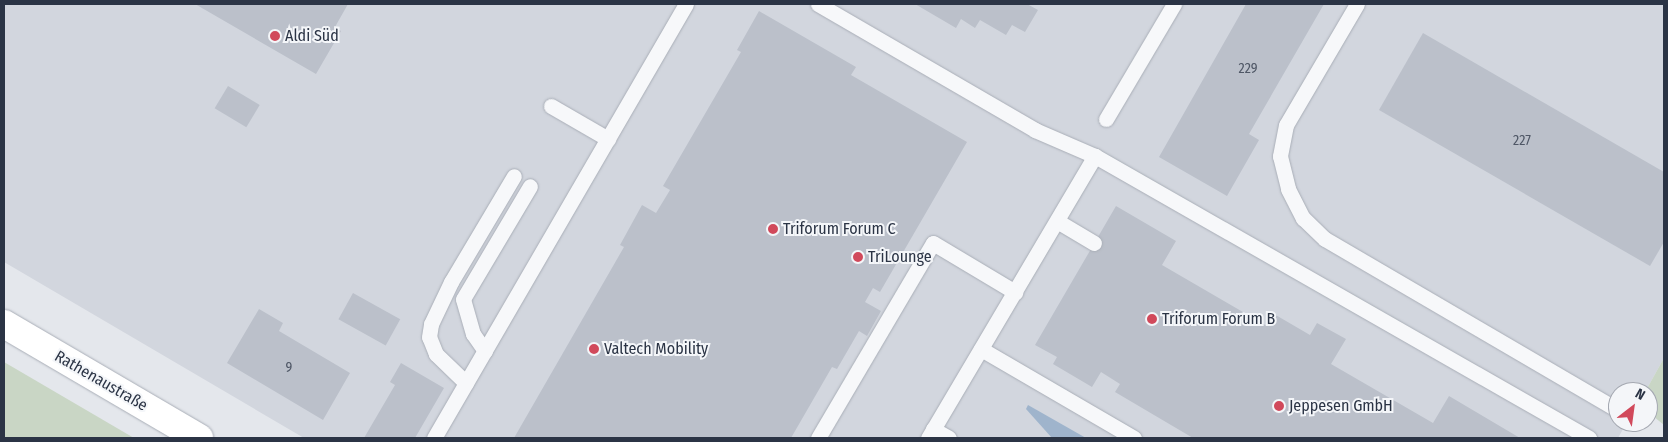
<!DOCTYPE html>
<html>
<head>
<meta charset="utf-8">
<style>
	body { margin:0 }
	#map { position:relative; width:1668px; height:442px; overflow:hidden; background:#e4e7ec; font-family:"Fira Sans Condensed",sans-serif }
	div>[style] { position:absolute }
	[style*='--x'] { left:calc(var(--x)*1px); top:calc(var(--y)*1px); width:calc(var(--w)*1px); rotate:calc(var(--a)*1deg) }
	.built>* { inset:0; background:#d2d6de }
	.green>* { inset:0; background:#c9d6c5 }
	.water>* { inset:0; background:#9fb4cc }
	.building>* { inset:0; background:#bbc0ca; transform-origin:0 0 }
	.roads { filter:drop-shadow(0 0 1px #a9aeb7) drop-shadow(0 0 1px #a9aeb7) }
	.lane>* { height:15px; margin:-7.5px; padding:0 7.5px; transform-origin:7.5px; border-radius:7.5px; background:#f7f8fa }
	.secondary>* { height:28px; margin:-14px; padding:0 14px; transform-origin:14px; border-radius:14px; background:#fff }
	.dots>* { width:14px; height:14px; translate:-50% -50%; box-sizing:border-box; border:2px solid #f4f6f9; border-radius:50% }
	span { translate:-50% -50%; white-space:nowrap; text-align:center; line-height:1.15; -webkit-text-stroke:4px #f4f6f9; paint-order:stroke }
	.number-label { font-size:14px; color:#4f5766 }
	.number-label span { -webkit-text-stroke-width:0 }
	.poi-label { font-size:16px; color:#2b3445 }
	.left { translate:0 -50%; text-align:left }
	.street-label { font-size:16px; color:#2b3445 }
	.frame { position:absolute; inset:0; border:5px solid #2b3445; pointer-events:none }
	.north { position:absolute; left:1608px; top:382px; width:50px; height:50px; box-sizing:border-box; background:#f4f6f9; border:1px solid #a4a8b1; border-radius:50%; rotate:30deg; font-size:14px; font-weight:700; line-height:20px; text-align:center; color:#2b3445 }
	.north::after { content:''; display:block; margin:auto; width:18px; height:22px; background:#d1495b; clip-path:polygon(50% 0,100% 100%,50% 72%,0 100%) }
</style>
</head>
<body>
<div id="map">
	<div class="built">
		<div style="clip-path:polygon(4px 4px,1664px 4px,1664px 358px,1645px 392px,1618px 392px,1618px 422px,1627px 422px,1618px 438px,304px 438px,4px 262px)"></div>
	</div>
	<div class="green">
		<div style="clip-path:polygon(1664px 358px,1664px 425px,1648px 412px,1648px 392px,1645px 392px)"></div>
		<div style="clip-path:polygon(4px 362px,134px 438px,4px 438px)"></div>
	</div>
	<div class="water">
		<div style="clip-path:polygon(1028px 405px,1086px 438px,1052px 438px,1026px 409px)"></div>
	</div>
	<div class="building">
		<div style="clip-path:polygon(195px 4px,348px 4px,335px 27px,341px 31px,316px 74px)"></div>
		<div style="clip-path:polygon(915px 4px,1027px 4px,1038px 10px,1025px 32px,1012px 25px,1006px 35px,980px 20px,975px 28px,961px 19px,956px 28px)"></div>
		<div style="clip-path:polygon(1246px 4px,1324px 4px,1249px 134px,1259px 140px,1227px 196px,1159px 157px)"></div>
		<div style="clip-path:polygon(759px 11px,856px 67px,851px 75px,967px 142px,880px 292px,873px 288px,865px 302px,881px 311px,867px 336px,859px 331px,837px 369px,832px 367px,791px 438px,514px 438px,624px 247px,620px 245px,642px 205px,656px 213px,670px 190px,663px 186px,741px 52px,737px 50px)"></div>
		<div style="clip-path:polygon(1423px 33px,1664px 172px,1664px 242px,1650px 266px,1379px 110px)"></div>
		<div style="left:228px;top:86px;width:37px;height:26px;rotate:31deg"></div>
		<div style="clip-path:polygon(1116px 206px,1176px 241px,1162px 265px,1267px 326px,1274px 314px,1310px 335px,1317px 323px,1346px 339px,1331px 364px,1433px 423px,1449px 396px,1520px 438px,1193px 438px,1115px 392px,1120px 384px,1101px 372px,1092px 387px,1053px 364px,1057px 357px,1035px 345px)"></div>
		<div style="left:353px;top:293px;width:54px;height:30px;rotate:29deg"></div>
		<div style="clip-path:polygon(259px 309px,283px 323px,279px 331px,350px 373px,323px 420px,227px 363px)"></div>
		<div style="clip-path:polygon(401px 363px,444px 388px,415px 438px,364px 438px,395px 385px,390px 382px)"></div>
	</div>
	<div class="roads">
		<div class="lane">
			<div style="--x:818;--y:4;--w:251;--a:30.1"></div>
			<div style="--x:1035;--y:130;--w:65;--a:23.4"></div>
			<div style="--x:1095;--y:156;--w:569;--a:29.72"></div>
			<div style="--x:1357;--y:4;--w:140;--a:120.4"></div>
			<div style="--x:1286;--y:125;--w:32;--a:101"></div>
			<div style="--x:1280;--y:156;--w:34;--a:76"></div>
			<div style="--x:1288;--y:189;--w:33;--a:63"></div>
			<div style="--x:1303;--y:218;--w:30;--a:44"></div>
			<div style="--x:1325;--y:239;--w:339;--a:30.3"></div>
			<div style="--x:551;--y:106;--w:66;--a:30.1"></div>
			<div style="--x:1106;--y:119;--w:134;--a:-59.4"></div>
			<div style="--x:1057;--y:221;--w:43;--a:30.7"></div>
			<div style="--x:981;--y:349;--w:177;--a:30.2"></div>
			<div style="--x:485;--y:351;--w:21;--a:-125"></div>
			<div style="--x:473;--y:334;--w:36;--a:-106"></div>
			<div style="--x:463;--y:299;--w:131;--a:-59.3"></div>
			<div style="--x:466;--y:383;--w:42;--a:-136"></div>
			<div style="--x:436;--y:354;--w:18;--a:-112"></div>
			<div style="--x:429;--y:337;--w:13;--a:-81"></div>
			<div style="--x:431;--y:324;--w:47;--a:-64.5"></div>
			<div style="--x:451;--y:282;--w:123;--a:-59.3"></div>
			<div style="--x:933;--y:429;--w:18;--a:29"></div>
			<div style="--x:434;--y:438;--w:502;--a:-59.86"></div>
			<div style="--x:818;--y:438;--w:226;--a:-59.5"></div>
			<div style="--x:933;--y:243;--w:96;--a:30.9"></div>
			<div style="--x:928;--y:438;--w:328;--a:-59.4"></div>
		</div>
		<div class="secondary">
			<div style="--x:4;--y:324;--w:226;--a:30.3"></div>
		</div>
	</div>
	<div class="dots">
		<div style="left:275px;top:36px;background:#d1495b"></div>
		<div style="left:773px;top:229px;background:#d1495b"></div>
		<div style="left:858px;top:257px;background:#d1495b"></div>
		<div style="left:1152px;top:319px;background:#d1495b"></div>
		<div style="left:594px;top:349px;background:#d1495b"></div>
		<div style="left:1279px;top:406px;background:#d1495b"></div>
	</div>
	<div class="number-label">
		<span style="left:1248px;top:69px">229</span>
		<span style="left:1522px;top:141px">227</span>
		<span style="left:289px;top:368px">9</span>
	</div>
	<div class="poi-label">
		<span class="left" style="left:285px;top:36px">Aldi Süd</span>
		<span class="left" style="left:783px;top:229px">Triforum Forum C</span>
		<span class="left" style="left:868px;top:257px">TriLounge</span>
		<span class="left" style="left:1162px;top:319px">Triforum Forum B</span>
		<span class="left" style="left:604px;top:349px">Valtech Mobility</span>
		<span class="left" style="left:1289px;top:406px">Jeppesen GmbH</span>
	</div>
	<div class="street-label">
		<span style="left:101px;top:381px;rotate:30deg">Rathenaustraße</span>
	</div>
	<div class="frame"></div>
	<div class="north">N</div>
</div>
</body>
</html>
